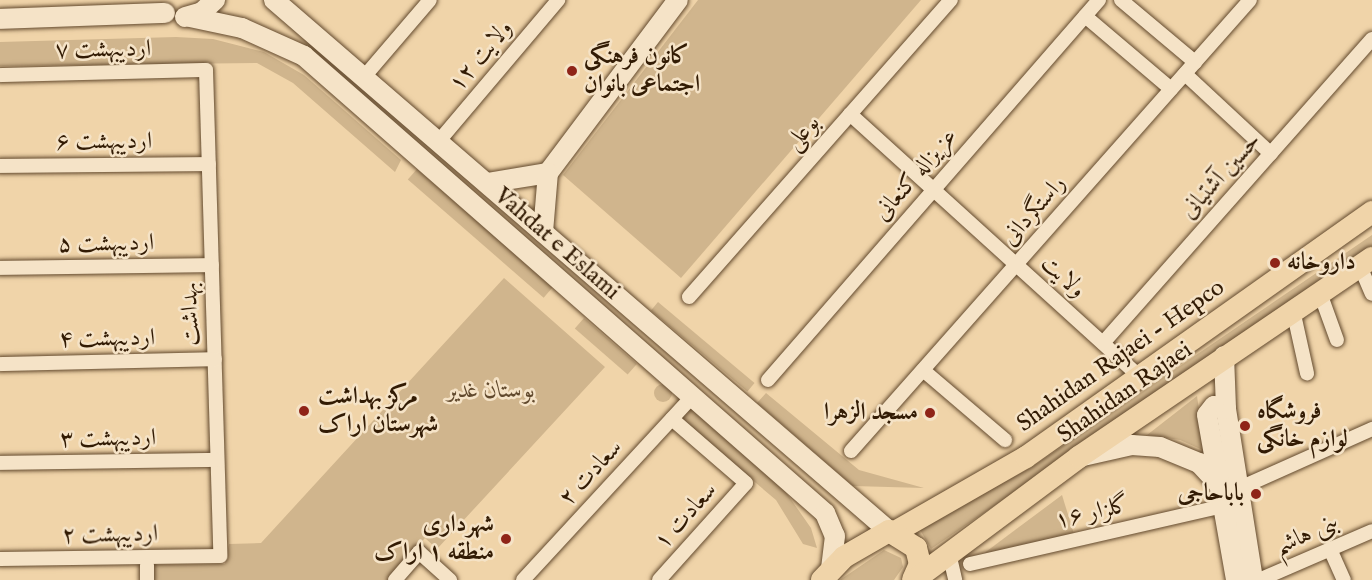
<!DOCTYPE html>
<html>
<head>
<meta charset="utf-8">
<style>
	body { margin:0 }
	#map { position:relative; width:1372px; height:580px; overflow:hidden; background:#f0d4a9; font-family:"IM FELL English",Amiri,serif }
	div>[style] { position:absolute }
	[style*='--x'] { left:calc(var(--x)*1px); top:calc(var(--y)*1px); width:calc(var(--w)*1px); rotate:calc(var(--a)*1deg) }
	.green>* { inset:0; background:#d0b58d; transform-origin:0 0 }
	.round { border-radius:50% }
	.roads { filter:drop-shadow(0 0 2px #62492d) drop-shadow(0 0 2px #62492d) }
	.street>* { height:14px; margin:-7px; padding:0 7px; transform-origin:7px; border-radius:7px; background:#f5e3c7 }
	.secondary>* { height:20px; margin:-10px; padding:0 10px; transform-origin:10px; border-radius:10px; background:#f5e3c7 }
	.primary>* { height:22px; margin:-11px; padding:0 11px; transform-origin:11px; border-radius:11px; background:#f0d4a9 }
	.dots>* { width:16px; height:16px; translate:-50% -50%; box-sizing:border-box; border:3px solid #f5e3c7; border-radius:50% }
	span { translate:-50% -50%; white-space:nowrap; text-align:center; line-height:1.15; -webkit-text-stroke:5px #f5e3c7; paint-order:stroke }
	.street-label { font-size:24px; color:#321b04 }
	.poi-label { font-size:24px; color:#321b04; font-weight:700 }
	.left { translate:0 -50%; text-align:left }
	.right { translate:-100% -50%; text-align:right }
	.park-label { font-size:24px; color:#61492d; font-style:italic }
</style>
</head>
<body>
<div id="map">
	<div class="green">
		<div style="clip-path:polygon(698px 0,921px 0,681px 278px,563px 175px)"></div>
		<div style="clip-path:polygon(176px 37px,213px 39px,264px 52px,304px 75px,401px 160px,395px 172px,293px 83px,257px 63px,0 66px,0 42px)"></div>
		<div style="left:417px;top:169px;width:180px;height:14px;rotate:41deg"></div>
		<div style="clip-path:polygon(1372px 235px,1372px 248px,931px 549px,919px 528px,1032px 467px)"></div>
		<div style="clip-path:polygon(504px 278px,605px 367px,437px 549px,425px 538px,389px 580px,154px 580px,154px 565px,225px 564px,229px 544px,261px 543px)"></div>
		<div style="left:658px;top:302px;width:126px;height:11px;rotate:40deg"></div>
		<div style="left:584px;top:318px;width:70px;height:14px;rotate:41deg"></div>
		<div class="round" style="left:654px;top:384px;width:18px;height:18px"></div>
		<div style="clip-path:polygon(766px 393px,859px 470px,924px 488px,853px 486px,757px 403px)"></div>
		<div style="clip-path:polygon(1197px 396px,1205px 451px,1180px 440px,1147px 435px)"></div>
		<div style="clip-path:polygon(689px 407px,785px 491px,811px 528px,817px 548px,803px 544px,776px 500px,679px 418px)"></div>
		<div style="clip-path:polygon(1062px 495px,1074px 534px,979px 557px)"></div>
		<div style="clip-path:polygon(884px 550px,901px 558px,903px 567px,894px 580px,840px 580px)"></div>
	</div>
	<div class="roads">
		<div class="street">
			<div style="--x:1121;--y:0;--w:97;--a:40"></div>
			<div style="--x:1085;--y:16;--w:113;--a:40.3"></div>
			<div style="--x:1185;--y:74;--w:117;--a:42.9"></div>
			<div style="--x:0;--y:75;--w:206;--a:-1.4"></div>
			<div style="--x:206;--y:70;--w:486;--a:88.3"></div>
			<div style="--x:220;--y:556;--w:220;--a:179.2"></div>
			<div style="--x:364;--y:77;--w:101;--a:-49.4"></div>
			<div style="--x:850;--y:114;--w:390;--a:42.2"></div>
			<div style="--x:439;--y:141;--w:185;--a:-49.8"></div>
			<div style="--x:0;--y:166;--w:209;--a:-0.5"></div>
			<div style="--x:1360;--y:266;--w:30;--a:67"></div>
			<div style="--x:0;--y:268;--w:212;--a:-0.8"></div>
			<div style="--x:1320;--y:293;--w:50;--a:70.1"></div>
			<div style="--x:689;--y:297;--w:396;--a:-48.6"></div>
			<div style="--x:1293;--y:310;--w:65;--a:77.5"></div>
			<div style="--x:1103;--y:343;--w:406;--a:-48.5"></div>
			<div style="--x:0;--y:364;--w:215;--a:-1.3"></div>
			<div style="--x:923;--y:370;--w:108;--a:40.5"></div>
			<div style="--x:768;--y:380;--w:504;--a:-48.94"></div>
			<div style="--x:851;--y:451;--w:602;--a:-48.5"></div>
			<div style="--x:0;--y:463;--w:217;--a:-0.8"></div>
			<div style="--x:1240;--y:488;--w:145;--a:-24.1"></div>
			<div style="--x:1330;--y:549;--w:34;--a:66"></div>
			<div style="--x:949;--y:553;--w:28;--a:77"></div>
			<div style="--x:970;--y:564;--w:261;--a:-12.9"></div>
			<div style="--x:147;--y:565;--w:15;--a:90"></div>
			<div style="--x:395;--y:580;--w:37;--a:-49"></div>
			<div style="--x:419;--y:552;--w:42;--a:42.1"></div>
			<div style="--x:523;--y:580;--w:249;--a:-47.3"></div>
			<div style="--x:659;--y:580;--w:130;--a:-48.1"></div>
			<div style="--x:746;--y:483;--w:98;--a:-139.1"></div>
			<div style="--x:1259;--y:580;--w:123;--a:-23.4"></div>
		</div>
		<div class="secondary">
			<div style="--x:274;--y:0;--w:813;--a:40.81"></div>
			<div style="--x:185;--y:17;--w:18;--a:-16"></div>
			<div style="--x:202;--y:12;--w:18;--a:-43"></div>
			<div style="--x:190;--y:17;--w:53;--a:11.9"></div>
			<div style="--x:242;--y:28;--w:68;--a:24.3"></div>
			<div style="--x:304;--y:56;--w:693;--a:41.26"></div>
			<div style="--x:825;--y:513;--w:25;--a:67"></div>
			<div style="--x:835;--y:536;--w:32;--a:97"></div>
			<div style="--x:0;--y:19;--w:165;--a:-2.1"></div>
			<div style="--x:548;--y:173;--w:216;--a:-53.1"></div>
			<div style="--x:487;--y:183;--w:62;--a:-9.3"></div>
			<div style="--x:543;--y:232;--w:59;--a:-85.2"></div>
			<div style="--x:1224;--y:356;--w:53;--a:87.8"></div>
			<div style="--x:1226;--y:409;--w:173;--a:81"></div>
			<div style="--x:1226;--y:409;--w:12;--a:-166"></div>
			<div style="--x:1214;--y:406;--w:11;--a:128"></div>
			<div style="--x:1207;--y:415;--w:168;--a:80"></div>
			<div style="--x:1083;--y:456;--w:50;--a:-12.7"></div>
			<div style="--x:1132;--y:445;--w:28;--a:4"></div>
			<div style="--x:1160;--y:447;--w:42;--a:22.3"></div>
			<div style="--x:1199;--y:463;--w:33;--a:47"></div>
		</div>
		<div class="primary">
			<div style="--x:895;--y:532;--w:151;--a:-29.8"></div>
			<div style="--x:1026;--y:457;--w:424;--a:-35.3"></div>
			<div style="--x:822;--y:580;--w:32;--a:-46"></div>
			<div style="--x:844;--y:557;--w:52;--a:-30"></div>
			<div style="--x:889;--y:531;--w:32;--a:32"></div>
			<div style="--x:916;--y:548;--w:16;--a:76"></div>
			<div style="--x:920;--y:564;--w:17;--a:114"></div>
			<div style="--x:914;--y:580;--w:206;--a:-36.7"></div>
			<div style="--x:1079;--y:457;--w:354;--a:-34.2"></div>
		</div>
	</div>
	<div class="dots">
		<div style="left:572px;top:71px;background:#8f2418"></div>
		<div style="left:1275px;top:263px;background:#8f2418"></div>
		<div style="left:304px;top:411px;background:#8f2418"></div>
		<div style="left:930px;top:413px;background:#8f2418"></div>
		<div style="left:1245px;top:426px;background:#8f2418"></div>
		<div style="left:1256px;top:494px;background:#8f2418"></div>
		<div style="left:506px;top:539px;background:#8f2418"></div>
	</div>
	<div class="street-label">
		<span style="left:103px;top:50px;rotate:-1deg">اردیبهشت ۷</span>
		<span style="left:481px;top:56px;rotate:-50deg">ولایت ۱۲</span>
		<span style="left:803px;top:133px;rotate:-48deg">بوعلی</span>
		<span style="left:104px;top:142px">اردیبهشت ۶</span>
		<span style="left:916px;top:175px;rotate:-49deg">عزیزاله کنعانی</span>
		<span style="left:1221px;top:176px;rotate:-48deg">حسین آشتیانی</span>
		<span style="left:1034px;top:211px;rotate:-49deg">راستگردانی</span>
		<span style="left:106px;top:244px;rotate:-1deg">اردیبهشت ۵</span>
		<span style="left:557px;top:244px;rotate:41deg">Vahdat e Eslami</span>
		<span style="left:1063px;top:277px;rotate:42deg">ولایت</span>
		<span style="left:191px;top:314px;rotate:-92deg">بهداشت</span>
		<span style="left:107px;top:339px;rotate:-1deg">اردیبهشت ۴</span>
		<span style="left:1121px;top:356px;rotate:-35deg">Shahidan Rajaei - Hepco</span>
		<span style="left:1125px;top:393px;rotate:-35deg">Shahidan Rajaei</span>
		<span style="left:108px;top:439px;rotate:-1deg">اردیبهشت ۳</span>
		<span style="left:591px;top:473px;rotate:-47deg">سعادت ۲</span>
		<span style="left:1092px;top:513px;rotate:-13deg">گلزار ۱۶</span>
		<span style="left:686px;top:516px;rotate:-48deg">سعادت ۱</span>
		<span style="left:110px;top:535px;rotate:-1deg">اردیبهشت ۲</span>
		<span style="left:1307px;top:535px;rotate:-23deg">بنی هاشم</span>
	</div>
	<div class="poi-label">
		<span class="left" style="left:584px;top:71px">کانون فرهنگی<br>اجتماعی بانوان</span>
		<span class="left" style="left:1287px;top:263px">داروخانه</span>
		<span class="left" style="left:318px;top:411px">مرکز بهداشت<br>شهرستان اراک</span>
		<span class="left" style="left:1257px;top:426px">فروشگاه<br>لوازم خانگی</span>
		<span class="right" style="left:918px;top:413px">مسجد الزهرا</span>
		<span class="right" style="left:1244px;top:494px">باباحاجی</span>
		<span class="right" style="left:494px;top:539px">شهرداری<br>منطقه ۱ اراک</span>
	</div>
	<div class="park-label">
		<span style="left:491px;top:391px">بوستان غدیر</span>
	</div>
</div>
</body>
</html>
